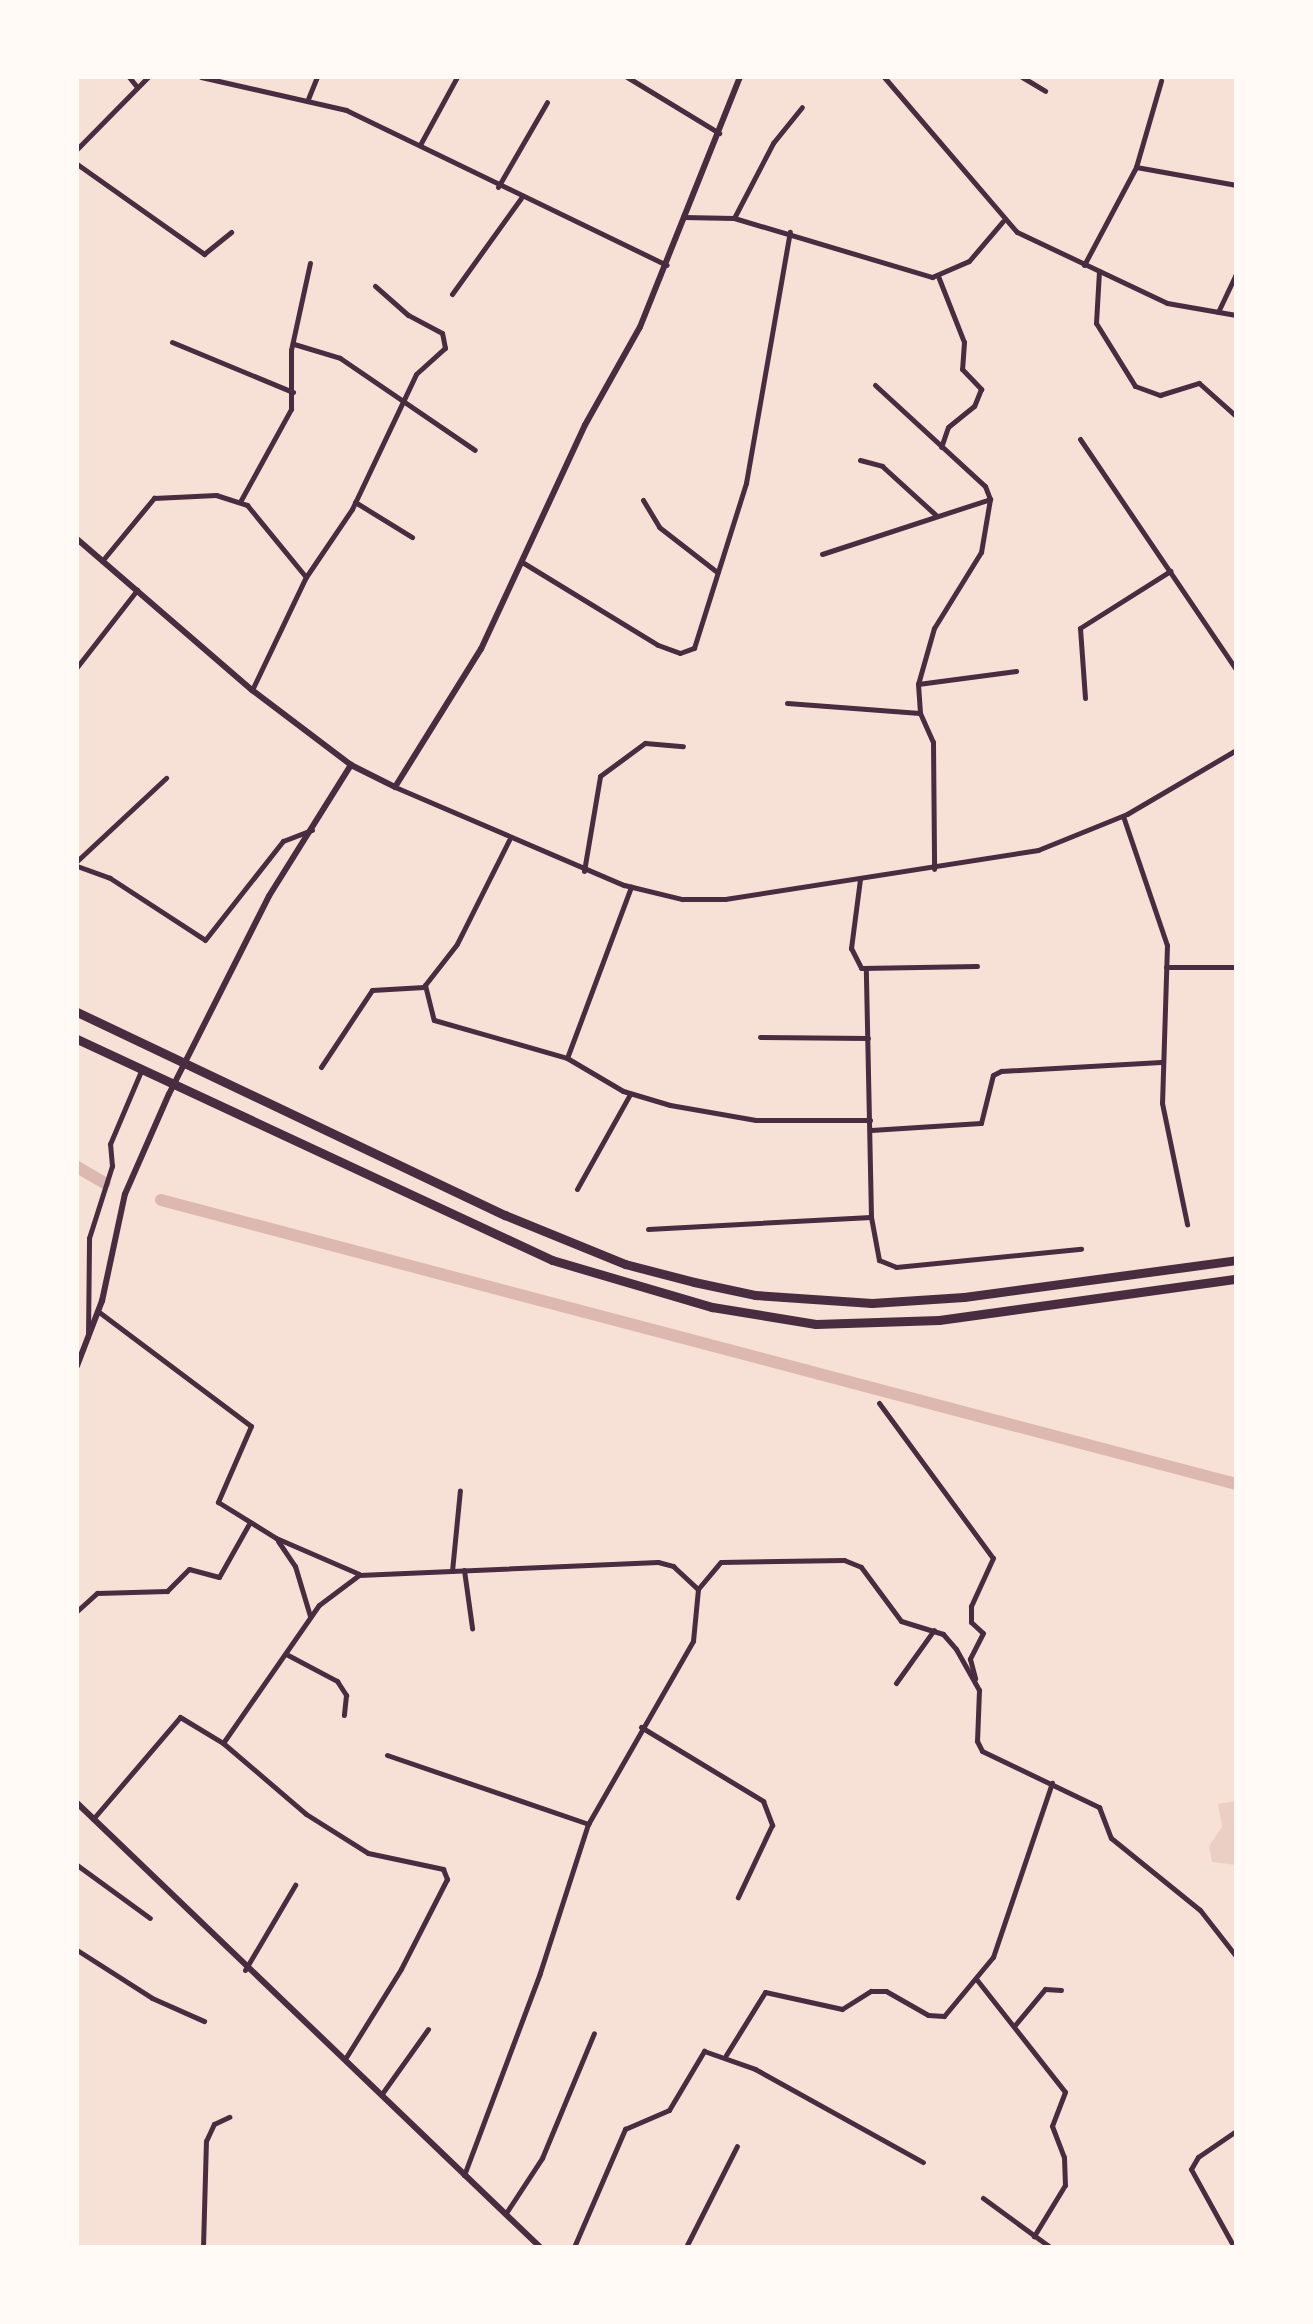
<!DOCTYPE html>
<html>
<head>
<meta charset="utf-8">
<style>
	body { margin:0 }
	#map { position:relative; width:1313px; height:2324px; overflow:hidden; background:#f7e1d7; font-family:"Source Serif 4",serif }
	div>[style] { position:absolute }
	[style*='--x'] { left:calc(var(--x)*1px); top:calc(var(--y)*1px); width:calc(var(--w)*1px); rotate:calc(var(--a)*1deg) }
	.green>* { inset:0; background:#ebcfc5 }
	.canal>* { height:12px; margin:-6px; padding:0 6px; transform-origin:6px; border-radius:6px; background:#dcb8b0 }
	.minor>* { height:5px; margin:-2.5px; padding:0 2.5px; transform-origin:2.5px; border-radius:2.5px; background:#4a2c40 }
	.tertiary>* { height:6px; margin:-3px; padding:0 3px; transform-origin:3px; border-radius:3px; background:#4a2c40 }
	.motorway>* { height:9px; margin:-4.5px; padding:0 4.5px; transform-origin:4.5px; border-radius:4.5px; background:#4a2c40 }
	span { translate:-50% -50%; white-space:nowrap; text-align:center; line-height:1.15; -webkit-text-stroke:6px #fffaf5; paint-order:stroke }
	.frame { position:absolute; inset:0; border:79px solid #fffaf5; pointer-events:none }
</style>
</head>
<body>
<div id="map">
	<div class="green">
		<div style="clip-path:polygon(1236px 1801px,1236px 1865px,1212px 1862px,1209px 1846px,1222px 1827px,1218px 1804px)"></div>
	</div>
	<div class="canal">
		<div style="--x:77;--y:1167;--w:32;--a:30"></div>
		<div style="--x:161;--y:1200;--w:1112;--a:14.8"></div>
	</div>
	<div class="minor">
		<div style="--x:129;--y:77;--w:13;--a:51"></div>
		<div style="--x:201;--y:77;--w:149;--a:12.8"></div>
		<div style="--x:346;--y:110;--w:356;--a:25.8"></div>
		<div style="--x:627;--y:77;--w:108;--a:31.3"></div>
		<div style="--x:884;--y:77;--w:204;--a:49.4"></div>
		<div style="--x:1017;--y:232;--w:166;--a:25.3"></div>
		<div style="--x:1167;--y:303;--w:70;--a:9.9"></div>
		<div style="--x:1022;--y:77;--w:27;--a:31"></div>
		<div style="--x:308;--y:99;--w:24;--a:-68"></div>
		<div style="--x:421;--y:143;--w:75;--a:-61.4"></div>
		<div style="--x:77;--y:149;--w:101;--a:-45.4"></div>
		<div style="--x:77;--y:164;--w:156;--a:35.3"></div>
		<div style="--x:204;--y:254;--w:35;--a:-39"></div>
		<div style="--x:1136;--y:167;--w:102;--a:10.2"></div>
		<div style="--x:498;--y:187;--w:98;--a:-60"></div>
		<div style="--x:683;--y:217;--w:51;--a:1.1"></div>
		<div style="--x:734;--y:218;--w:207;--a:16.6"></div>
		<div style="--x:932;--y:277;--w:40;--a:-23.4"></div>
		<div style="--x:969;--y:261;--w:52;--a:-49.6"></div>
		<div style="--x:734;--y:218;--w:85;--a:-62.5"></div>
		<div style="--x:773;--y:143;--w:46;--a:-51.1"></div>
		<div style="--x:1084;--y:265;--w:111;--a:-62"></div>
		<div style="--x:1136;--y:167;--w:90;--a:-73.8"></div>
		<div style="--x:1099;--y:271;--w:52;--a:93.3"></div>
		<div style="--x:1096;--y:323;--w:74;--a:58.2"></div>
		<div style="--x:1135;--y:386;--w:27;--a:20"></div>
		<div style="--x:1160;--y:395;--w:41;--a:-17.1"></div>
		<div style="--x:1199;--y:383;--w:50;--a:41.7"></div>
		<div style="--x:938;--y:276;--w:71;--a:68.5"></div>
		<div style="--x:964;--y:342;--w:27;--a:94"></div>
		<div style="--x:962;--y:369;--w:28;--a:46"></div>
		<div style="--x:981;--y:389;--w:18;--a:112"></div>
		<div style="--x:974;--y:406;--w:33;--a:141"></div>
		<div style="--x:948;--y:427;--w:21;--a:109"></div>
		<div style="--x:452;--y:294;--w:118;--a:-54.3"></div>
		<div style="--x:1218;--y:312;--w:42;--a:-64.7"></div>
		<div style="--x:172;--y:342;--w:131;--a:22.5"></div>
		<div style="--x:294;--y:344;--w:48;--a:16.9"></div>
		<div style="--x:340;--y:358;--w:163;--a:34.3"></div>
		<div style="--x:875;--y:385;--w:149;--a:42.6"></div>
		<div style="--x:985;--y:486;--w:14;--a:69"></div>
		<div style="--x:990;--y:499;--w:54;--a:99.6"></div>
		<div style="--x:981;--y:552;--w:89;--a:121.7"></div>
		<div style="--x:934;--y:628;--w:58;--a:105.9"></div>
		<div style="--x:918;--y:684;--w:29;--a:86"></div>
		<div style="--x:920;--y:713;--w:32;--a:66"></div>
		<div style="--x:933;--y:742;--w:127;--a:89.5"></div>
		<div style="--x:1080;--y:439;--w:278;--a:55.9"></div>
		<div style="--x:860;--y:460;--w:23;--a:15"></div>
		<div style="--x:882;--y:466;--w:74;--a:42.3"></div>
		<div style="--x:241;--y:500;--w:104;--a:-61.2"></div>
		<div style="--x:291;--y:409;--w:59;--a:-90"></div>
		<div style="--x:291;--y:350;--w:89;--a:-77.7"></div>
		<div style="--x:643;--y:500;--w:31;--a:59"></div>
		<div style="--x:659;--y:527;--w:73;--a:37.8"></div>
		<div style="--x:355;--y:502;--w:67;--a:31.6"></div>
		<div style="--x:822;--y:554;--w:177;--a:-18.1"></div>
		<div style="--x:102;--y:561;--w:82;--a:-50.5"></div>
		<div style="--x:154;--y:498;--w:62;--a:-2.8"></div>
		<div style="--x:216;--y:495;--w:33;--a:18"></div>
		<div style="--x:247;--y:505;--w:93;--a:50.7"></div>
		<div style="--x:522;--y:562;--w:159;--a:31.4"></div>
		<div style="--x:658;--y:645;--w:23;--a:20"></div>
		<div style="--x:680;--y:653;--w:15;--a:-20"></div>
		<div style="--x:694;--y:648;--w:173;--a:-72.5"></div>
		<div style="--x:746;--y:483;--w:255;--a:-80.1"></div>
		<div style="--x:77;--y:667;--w:98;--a:-52.1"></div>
		<div style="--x:918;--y:684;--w:99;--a:-7.6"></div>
		<div style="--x:252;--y:690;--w:125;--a:-64.5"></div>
		<div style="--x:306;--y:577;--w:82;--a:-55.9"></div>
		<div style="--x:352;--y:509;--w:149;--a:-64.6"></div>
		<div style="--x:416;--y:374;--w:39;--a:-42"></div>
		<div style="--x:445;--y:348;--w:15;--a:-101"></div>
		<div style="--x:442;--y:333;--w:38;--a:-152"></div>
		<div style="--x:408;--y:315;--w:44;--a:-138.7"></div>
		<div style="--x:1085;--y:698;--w:70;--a:-94.1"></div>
		<div style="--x:1080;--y:628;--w:107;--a:-32.3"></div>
		<div style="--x:787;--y:703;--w:133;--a:4.3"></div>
		<div style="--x:395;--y:787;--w:249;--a:23.2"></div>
		<div style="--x:624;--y:885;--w:60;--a:13.6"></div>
		<div style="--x:682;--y:899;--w:43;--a:0"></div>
		<div style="--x:725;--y:899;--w:317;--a:-8.9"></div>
		<div style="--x:1038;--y:850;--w:96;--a:-22"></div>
		<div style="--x:1127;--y:814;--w:126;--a:-30.4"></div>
		<div style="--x:1123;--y:816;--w:136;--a:71.2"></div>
		<div style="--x:1167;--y:945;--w:158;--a:91.8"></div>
		<div style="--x:1162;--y:1103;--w:124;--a:78.3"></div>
		<div style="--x:509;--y:840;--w:116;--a:116.6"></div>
		<div style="--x:457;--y:944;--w:52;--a:128"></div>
		<div style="--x:425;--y:985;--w:36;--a:76"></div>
		<div style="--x:434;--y:1020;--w:138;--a:15.9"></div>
		<div style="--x:567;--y:1058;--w:65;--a:30.5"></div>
		<div style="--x:623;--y:1091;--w:49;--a:16.6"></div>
		<div style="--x:670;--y:1105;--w:87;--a:9.9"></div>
		<div style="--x:756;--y:1120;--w:114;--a:0"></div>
		<div style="--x:77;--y:861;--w:122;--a:-43"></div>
		<div style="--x:77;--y:866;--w:35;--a:20"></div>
		<div style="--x:110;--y:878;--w:113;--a:33.1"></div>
		<div style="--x:205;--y:940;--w:126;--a:-51.8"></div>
		<div style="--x:283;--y:841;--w:31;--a:-21"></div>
		<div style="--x:584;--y:871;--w:96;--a:-80.4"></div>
		<div style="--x:600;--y:776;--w:56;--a:-36.3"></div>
		<div style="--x:645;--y:743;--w:38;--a:5"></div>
		<div style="--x:860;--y:879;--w:70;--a:97.4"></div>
		<div style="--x:851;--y:948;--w:22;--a:63"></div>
		<div style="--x:861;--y:968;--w:116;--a:-1"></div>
		<div style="--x:1166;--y:967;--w:70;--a:0"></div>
		<div style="--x:760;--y:1037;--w:108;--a:0.5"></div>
		<div style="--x:567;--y:1058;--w:183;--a:-69.5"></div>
		<div style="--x:321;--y:1067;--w:92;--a:-56.5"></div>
		<div style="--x:372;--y:990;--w:52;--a:-3.3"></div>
		<div style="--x:871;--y:1130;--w:110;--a:-3.6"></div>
		<div style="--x:981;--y:1123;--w:49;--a:-76"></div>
		<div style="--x:993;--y:1075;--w:9;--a:-27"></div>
		<div style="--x:1001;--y:1071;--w:160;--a:-3.2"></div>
		<div style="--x:577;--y:1189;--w:109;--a:-60.8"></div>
		<div style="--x:871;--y:1217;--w:44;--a:79.5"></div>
		<div style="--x:879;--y:1260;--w:18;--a:22"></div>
		<div style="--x:896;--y:1267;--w:186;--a:-5.6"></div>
		<div style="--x:648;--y:1229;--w:223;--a:-3.1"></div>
		<div style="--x:871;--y:1217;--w:247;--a:-91.2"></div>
		<div style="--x:99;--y:1312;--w:190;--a:36.9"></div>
		<div style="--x:251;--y:1426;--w:83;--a:113.5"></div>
		<div style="--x:218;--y:1502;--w:68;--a:31.8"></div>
		<div style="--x:276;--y:1538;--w:90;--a:23.4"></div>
		<div style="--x:88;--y:1337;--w:99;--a:-89.4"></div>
		<div style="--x:89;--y:1238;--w:76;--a:-72.3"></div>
		<div style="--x:112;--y:1166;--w:22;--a:-95"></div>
		<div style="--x:110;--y:1144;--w:79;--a:-67"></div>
		<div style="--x:879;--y:1403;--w:192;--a:53.7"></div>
		<div style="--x:993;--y:1558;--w:53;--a:114.6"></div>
		<div style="--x:971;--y:1606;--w:16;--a:90"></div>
		<div style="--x:971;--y:1622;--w:16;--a:43"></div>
		<div style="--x:983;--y:1633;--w:29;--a:117"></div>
		<div style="--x:970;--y:1659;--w:20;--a:75"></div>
		<div style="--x:278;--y:1541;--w:30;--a:56"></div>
		<div style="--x:295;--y:1566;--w:52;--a:73.3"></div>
		<div style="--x:464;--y:1570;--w:59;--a:82.1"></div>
		<div style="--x:452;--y:1571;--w:81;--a:-84.4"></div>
		<div style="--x:698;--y:1589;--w:35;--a:-50"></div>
		<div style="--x:721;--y:1562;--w:123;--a:-0.9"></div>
		<div style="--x:844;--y:1560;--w:18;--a:22"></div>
		<div style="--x:861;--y:1567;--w:67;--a:53.5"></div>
		<div style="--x:901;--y:1621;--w:44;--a:17.2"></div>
		<div style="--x:943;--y:1634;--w:20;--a:49"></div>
		<div style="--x:956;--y:1649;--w:47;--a:60.7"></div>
		<div style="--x:979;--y:1690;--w:51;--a:92.2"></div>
		<div style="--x:977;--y:1741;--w:11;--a:63"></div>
		<div style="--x:982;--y:1751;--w:130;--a:25.6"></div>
		<div style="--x:1099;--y:1807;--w:33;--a:69"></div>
		<div style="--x:1111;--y:1838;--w:114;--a:39"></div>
		<div style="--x:1200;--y:1910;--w:58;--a:52"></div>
		<div style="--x:77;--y:1611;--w:27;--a:-42"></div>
		<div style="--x:97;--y:1593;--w:70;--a:-1.6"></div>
		<div style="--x:167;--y:1591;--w:31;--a:-45"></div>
		<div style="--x:189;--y:1569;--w:31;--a:15"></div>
		<div style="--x:219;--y:1577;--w:63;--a:-60.6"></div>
		<div style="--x:286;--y:1654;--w:58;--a:27.9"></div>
		<div style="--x:337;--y:1681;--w:17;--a:57"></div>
		<div style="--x:346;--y:1695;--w:20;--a:96"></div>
		<div style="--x:896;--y:1683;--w:65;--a:-54.4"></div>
		<div style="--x:641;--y:1727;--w:143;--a:31.2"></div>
		<div style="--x:763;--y:1801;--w:26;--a:69"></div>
		<div style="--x:772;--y:1825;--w:80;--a:115.3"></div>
		<div style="--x:223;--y:1743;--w:168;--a:-55.2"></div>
		<div style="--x:319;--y:1605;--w:50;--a:-36.9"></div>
		<div style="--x:359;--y:1575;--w:299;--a:-2.5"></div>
		<div style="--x:658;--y:1562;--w:16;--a:15"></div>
		<div style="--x:673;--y:1566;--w:34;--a:43"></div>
		<div style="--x:698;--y:1589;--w:52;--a:95.5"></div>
		<div style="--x:693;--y:1641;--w:211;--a:119.8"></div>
		<div style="--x:588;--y:1824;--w:157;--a:107.9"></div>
		<div style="--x:540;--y:1973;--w:216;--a:110.6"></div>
		<div style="--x:387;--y:1755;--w:213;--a:18.9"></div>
		<div style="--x:93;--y:1819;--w:134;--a:-49.5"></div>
		<div style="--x:180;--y:1717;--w:50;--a:31.2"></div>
		<div style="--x:223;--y:1743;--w:109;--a:40.5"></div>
		<div style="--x:306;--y:1814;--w:73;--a:32.2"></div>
		<div style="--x:368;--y:1853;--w:77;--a:12"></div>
		<div style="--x:443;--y:1869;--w:11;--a:68"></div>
		<div style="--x:447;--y:1879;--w:101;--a:117.1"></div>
		<div style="--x:401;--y:1969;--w:106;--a:121.9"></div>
		<div style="--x:77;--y:1865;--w:90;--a:36"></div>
		<div style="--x:77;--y:1950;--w:89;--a:32.6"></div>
		<div style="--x:152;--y:1998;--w:57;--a:23.9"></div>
		<div style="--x:245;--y:1970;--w:99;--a:-59.5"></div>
		<div style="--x:977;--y:1980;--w:142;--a:51.8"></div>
		<div style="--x:1065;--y:2092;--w:36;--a:111"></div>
		<div style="--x:1052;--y:2126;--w:33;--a:69"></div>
		<div style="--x:1064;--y:2157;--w:28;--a:88"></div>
		<div style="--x:1065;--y:2185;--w:60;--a:121.3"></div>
		<div style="--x:1015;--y:2025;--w:47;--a:-50.2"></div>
		<div style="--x:1045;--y:1989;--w:16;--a:4"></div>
		<div style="--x:726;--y:2055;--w:74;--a:-58.2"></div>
		<div style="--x:765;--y:1992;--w:79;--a:12.4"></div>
		<div style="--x:842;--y:2009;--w:34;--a:-32"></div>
		<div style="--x:871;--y:1991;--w:15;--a:0"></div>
		<div style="--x:886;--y:1991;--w:48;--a:29.7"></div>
		<div style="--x:928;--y:2015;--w:16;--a:4"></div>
		<div style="--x:944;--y:2016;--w:77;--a:-50.3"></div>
		<div style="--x:993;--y:1957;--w:184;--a:-71.3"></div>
		<div style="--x:381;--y:2095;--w:81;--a:-54.5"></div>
		<div style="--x:983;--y:2198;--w:83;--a:36.2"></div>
		<div style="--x:506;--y:2213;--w:66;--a:-56.8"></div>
		<div style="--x:542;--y:2158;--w:135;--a:-67.4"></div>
		<div style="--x:203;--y:2247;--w:106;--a:-88.4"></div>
		<div style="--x:206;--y:2141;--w:19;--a:-65"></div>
		<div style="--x:214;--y:2124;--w:17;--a:-25"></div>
		<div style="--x:574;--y:2247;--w:129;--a:-66.6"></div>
		<div style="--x:625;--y:2129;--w:48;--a:-23.4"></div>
		<div style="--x:669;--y:2110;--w:69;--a:-59.3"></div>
		<div style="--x:704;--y:2051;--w:54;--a:19.4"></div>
		<div style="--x:755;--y:2069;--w:192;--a:29"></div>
		<div style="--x:686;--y:2247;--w:113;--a:-63.2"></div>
		<div style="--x:1234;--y:2247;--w:89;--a:-118.9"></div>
		<div style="--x:1191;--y:2169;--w:14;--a:-60"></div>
		<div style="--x:1198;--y:2157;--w:46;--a:-34.4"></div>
	</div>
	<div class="tertiary">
		<div style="--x:77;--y:539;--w:231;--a:40.8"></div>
		<div style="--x:252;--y:690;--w:124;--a:37.1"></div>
		<div style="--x:351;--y:765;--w:49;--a:26.6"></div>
		<div style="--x:395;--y:787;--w:163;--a:-58.1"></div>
		<div style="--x:481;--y:649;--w:247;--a:-65.1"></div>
		<div style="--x:585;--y:425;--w:112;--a:-60.7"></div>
		<div style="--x:640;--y:327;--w:269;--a:-68.2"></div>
		<div style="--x:77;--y:1366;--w:70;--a:-69"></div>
		<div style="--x:102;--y:1301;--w:109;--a:-77.9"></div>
		<div style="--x:125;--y:1194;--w:109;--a:-66.3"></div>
		<div style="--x:169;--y:1094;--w:222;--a:-63.2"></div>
		<div style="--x:269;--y:896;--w:155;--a:-58"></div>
		<div style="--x:77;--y:1803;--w:641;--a:43.8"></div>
	</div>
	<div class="motorway">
		<div style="--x:77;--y:1012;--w:474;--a:25.4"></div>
		<div style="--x:505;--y:1215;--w:130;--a:22.2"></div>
		<div style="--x:625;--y:1264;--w:71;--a:14.6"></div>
		<div style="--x:694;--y:1282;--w:62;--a:12"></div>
		<div style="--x:755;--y:1295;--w:117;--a:3.9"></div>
		<div style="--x:872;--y:1303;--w:92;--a:-3.7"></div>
		<div style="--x:964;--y:1297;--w:275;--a:-7.7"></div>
		<div style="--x:77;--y:1039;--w:524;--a:24.95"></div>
		<div style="--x:552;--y:1260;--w:167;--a:16.4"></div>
		<div style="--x:712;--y:1307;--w:105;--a:9.3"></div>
		<div style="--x:816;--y:1324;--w:123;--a:-1.9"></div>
		<div style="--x:939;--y:1320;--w:300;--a:-7.9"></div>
	</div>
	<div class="frame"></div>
</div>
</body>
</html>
